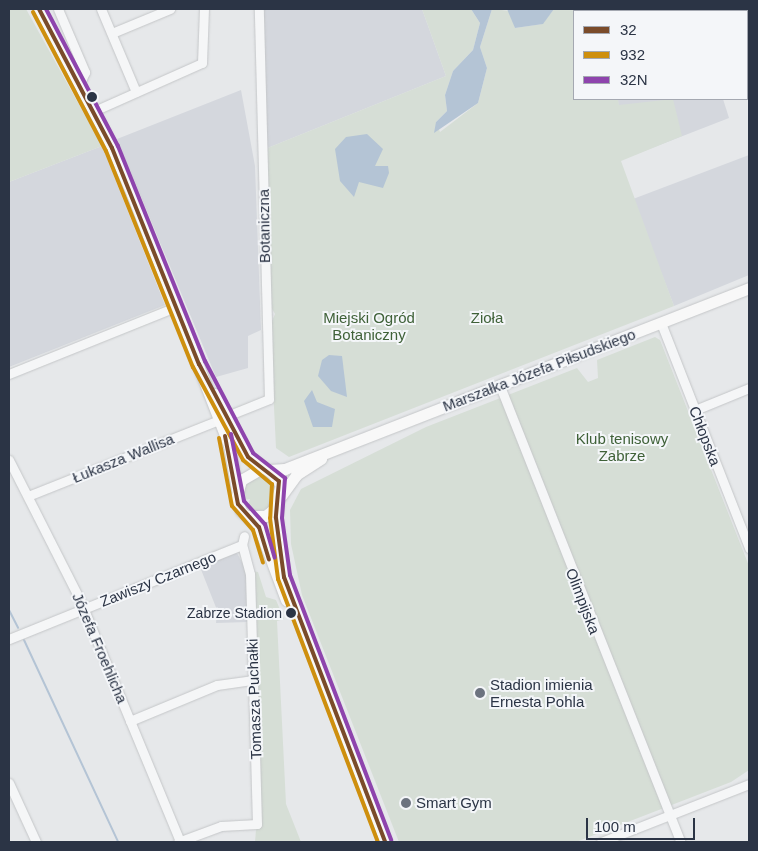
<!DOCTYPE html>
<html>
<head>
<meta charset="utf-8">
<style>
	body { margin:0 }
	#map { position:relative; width:758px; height:851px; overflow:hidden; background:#e6e8ea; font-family:Helvetica,sans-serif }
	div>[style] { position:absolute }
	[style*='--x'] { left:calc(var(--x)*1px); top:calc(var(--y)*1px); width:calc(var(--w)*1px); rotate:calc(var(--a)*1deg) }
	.built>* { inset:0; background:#d4d7dd }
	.green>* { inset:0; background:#d6ded6 }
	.water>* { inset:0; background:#b4c4d5 }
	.stream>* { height:2px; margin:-1px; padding:0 1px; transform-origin:1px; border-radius:1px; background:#b4c4d5 }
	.roads { filter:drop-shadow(0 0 1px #c4c6c8) drop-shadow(0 0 1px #c4c6c8) }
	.street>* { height:9px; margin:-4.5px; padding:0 4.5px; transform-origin:4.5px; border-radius:4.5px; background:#f5f6f7 }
	.secondary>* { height:11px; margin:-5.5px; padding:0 5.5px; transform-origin:5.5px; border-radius:5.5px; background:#f8f8f8 }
	.bus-1>* { height:4px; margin:-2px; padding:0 2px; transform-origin:2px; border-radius:2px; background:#7a4b2a }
	.bus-2>* { height:4px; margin:-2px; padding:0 2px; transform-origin:2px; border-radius:2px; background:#ce8f0e }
	.bus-3>* { height:4px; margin:-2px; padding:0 2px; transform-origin:2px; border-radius:2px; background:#8e44ad }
	.dots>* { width:14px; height:14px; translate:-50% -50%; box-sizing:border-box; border:2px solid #f4f6f9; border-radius:50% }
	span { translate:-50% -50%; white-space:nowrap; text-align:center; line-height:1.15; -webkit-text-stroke:4px #f4f6f9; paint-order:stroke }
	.bus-label { font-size:14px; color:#2b3445 }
	.right { translate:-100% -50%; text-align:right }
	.street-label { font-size:15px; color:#2b3445 }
	.park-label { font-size:15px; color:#3f6138 }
	.poi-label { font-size:15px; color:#2b3445 }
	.left { translate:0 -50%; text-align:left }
	.frame { position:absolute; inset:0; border:10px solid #2b3445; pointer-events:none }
	.legend { position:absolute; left:573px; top:10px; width:175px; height:90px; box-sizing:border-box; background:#f4f6f9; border:1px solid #a4a8b1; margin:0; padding:6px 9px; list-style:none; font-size:15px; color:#2b3445 }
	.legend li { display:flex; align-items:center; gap:10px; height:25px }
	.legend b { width:25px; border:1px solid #a4a8b1 }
	.scale { position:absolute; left:586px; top:818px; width:109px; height:22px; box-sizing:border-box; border:2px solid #2b3445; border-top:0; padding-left:6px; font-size:15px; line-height:18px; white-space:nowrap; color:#2b3445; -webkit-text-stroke:4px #f4f6f9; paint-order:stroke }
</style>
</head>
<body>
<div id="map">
	<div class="built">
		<div style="clip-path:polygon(262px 9px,422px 9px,446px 76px,265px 149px)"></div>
		<div style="clip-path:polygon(241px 90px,255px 166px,261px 330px,248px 336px,248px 368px,216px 377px,117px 139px)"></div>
		<div style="clip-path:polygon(618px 99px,723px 99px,729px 118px,621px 160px)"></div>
		<div style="clip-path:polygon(102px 146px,165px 305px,9px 367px,9px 182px)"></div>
		<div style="clip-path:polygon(749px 155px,749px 275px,674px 306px,633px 199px)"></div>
		<div style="clip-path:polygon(237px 553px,246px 570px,248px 622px,216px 623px,217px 610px,200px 567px)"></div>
	</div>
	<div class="green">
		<div style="clip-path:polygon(9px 9px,26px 9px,102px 146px,9px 182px)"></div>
		<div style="clip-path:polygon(422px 9px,471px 9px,480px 23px,473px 50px,453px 71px,445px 95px,447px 111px,436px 122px,440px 132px,478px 103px,487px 68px,480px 47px,492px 9px,510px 11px,515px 28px,542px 24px,554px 9px,599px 9px,574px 11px,574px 99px,624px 99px,618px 100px,619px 105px,673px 99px,682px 136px,621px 161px,674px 306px,289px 457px,276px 448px,270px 326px,275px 314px,270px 305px,265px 149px,446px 76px)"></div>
		<div style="clip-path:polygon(655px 337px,660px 340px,749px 566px,749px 770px,731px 782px,576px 842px,399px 842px,302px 595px,291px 544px,290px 510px,301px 489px,426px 427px,577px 368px,588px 382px,598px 378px,597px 360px)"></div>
		<div style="clip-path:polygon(259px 476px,270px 481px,274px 492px,269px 509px,255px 511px,248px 506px,250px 499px,244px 500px,244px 482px)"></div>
		<div style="clip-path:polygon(252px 571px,258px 572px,266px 597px,276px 600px,284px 619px,277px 621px,286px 804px,301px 842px,255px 842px,259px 793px)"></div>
	</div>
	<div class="water">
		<div style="clip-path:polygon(471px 9px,492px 9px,480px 47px,487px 68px,478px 103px,434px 133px,436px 122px,447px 111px,445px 95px,453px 71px,473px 50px,480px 23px)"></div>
		<div style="clip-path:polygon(507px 9px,554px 9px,543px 24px,515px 28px)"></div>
		<div style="clip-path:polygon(367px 134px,383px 149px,375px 166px,388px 166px,389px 173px,383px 188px,359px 182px,354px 197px,340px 181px,335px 149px,346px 137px)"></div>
		<div style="clip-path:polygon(329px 355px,342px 356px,347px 397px,331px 391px,318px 376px,322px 360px)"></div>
		<div style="clip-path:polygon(312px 390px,317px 402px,335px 409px,332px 427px,313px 427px,304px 401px)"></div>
	</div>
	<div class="stream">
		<div style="--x:589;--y:9;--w:2;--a:90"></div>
		<div style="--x:9;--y:610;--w:20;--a:63"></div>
		<div style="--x:24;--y:640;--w:223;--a:65"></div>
	</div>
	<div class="roads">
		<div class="street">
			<div style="--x:58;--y:9;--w:69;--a:66.8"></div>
			<div style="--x:85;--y:72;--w:12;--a:114"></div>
			<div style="--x:101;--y:9;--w:90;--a:67.1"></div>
			<div style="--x:739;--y:9;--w:2;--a:90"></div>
			<div style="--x:747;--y:30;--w:6;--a:72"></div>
			<div style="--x:112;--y:33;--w:63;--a:-22.5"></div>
			<div style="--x:94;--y:111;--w:118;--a:-24"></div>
			<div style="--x:202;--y:63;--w:54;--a:-87.9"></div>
			<div style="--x:661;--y:323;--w:242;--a:68.6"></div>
			<div style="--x:9;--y:374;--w:180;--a:-21.9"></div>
			<div style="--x:500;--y:386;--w:491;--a:68.4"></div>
			<div style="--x:695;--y:410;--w:58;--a:-22.2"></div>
			<div style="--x:227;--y:416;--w:45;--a:-22"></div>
			<div style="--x:269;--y:399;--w:390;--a:-91.5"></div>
			<div style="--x:9;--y:460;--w:157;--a:63.1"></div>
			<div style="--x:80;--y:600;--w:261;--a:67.5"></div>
			<div style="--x:28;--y:496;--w:206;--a:-21.7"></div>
			<div style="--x:9;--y:639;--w:251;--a:-22"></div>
			<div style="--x:242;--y:545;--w:9;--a:-77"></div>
			<div style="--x:130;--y:721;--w:94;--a:-22.5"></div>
			<div style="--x:217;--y:685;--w:35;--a:-8"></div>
			<div style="--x:9;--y:783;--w:65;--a:65.4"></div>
			<div style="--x:178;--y:842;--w:46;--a:-20.4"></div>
			<div style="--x:221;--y:826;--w:36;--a:-3"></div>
			<div style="--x:257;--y:824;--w:250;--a:-91.6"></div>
			<div style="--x:250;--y:574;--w:30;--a:-105"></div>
			<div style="--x:601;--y:842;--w:159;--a:-21.4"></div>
		</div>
		<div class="secondary">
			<div style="--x:39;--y:9;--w:145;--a:62"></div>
			<div style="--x:107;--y:137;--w:62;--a:66.3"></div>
			<div style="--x:132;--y:194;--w:270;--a:68.9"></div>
			<div style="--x:229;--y:446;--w:45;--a:79.7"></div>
			<div style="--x:215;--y:394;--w:71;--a:62.4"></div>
			<div style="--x:248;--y:457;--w:29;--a:34"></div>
			<div style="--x:272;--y:473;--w:15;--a:53"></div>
			<div style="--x:281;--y:485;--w:26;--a:108"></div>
			<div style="--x:273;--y:510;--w:10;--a:143"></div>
			<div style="--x:265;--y:516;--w:17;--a:180"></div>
			<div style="--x:262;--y:468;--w:24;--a:150"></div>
			<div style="--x:241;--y:480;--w:20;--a:105"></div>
			<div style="--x:236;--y:499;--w:13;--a:67"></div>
			<div style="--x:241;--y:511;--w:24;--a:42"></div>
			<div style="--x:259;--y:527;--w:78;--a:69.7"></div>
			<div style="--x:268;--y:470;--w:17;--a:-3"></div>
			<div style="--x:285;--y:469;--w:498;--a:-21.3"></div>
			<div style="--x:281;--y:496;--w:26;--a:-54"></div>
			<div style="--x:296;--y:475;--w:30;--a:-33"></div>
			<div style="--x:278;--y:503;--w:15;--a:98"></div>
			<div style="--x:276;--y:518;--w:60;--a:82.3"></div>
			<div style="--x:284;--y:577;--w:284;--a:69.1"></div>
		</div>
	</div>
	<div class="bus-1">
		<div style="--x:39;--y:9;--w:157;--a:62.3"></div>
		<div style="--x:112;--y:148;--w:233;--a:68.1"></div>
		<div style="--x:199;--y:364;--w:105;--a:62.2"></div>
		<div style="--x:248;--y:457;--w:39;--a:38"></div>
		<div style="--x:279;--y:481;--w:37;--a:95"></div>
		<div style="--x:276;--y:518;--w:60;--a:82.3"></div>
		<div style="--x:284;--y:577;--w:284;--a:69.1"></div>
		<div style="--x:225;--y:436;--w:69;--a:79.2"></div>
		<div style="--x:238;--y:504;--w:31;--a:48"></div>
		<div style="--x:259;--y:527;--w:34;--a:73"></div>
	</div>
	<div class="bus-2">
		<div style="--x:33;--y:12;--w:157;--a:62.3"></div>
		<div style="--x:106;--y:151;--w:233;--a:68.1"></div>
		<div style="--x:193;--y:367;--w:106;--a:61.7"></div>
		<div style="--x:243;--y:460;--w:38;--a:40"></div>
		<div style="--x:272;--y:484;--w:34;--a:93"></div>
		<div style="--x:270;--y:518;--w:62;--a:82.5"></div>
		<div style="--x:278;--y:579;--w:281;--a:69.2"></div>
		<div style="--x:219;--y:438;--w:69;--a:79.2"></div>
		<div style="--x:232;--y:506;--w:32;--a:49"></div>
		<div style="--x:253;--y:530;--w:34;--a:73"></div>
	</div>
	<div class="bus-3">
		<div style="--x:46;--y:9;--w:155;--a:62.3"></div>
		<div style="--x:118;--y:146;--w:232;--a:68"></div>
		<div style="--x:205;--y:361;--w:104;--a:62.4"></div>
		<div style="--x:253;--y:453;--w:41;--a:38"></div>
		<div style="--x:285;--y:478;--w:40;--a:94.3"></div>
		<div style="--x:282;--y:518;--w:58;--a:82"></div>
		<div style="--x:290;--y:575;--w:284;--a:69.1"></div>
		<div style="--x:231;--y:434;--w:68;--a:79"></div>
		<div style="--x:244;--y:501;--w:31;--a:48"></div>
		<div style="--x:265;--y:524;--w:35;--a:74"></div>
	</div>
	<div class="dots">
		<div style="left:92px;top:97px;background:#2b3445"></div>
		<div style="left:291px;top:613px;background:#2b3445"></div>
		<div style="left:480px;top:693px;background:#6c737f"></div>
		<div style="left:406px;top:803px;background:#6c737f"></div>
	</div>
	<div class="bus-label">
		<span class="right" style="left:282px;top:613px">Zabrze Stadion</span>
	</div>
	<div class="street-label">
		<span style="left:264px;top:226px;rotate:-91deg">Botaniczna</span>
		<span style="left:539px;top:370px;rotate:-21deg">Marszałka Józefa Piłsudskiego</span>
		<span style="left:705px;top:436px;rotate:69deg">Chłopska</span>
		<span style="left:123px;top:458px;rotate:-22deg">Łukasza Wallisa</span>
		<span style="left:158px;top:579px;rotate:-22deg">Zawiszy Czarnego</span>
		<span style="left:583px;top:601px;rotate:69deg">Olimpijska</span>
		<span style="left:100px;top:648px;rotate:67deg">Józefa Froehlicha</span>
		<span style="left:254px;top:699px;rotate:-92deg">Tomasza Puchałki</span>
	</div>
	<div class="park-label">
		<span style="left:369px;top:326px">Miejski Ogród<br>Botaniczny</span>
		<span style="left:487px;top:318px">Zioła</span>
		<span style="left:622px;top:447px">Klub tenisowy<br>Zabrze</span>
	</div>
	<div class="poi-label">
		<span class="left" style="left:490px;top:693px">Stadion imienia<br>Ernesta Pohla</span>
		<span class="left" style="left:416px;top:803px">Smart Gym</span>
	</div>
	<div class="frame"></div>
	<ul class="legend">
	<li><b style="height:6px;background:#7a4b2a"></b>32</li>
	<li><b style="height:6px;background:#ce8f0e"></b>932</li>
	<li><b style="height:6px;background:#8e44ad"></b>32N</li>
	</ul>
	<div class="scale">100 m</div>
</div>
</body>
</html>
